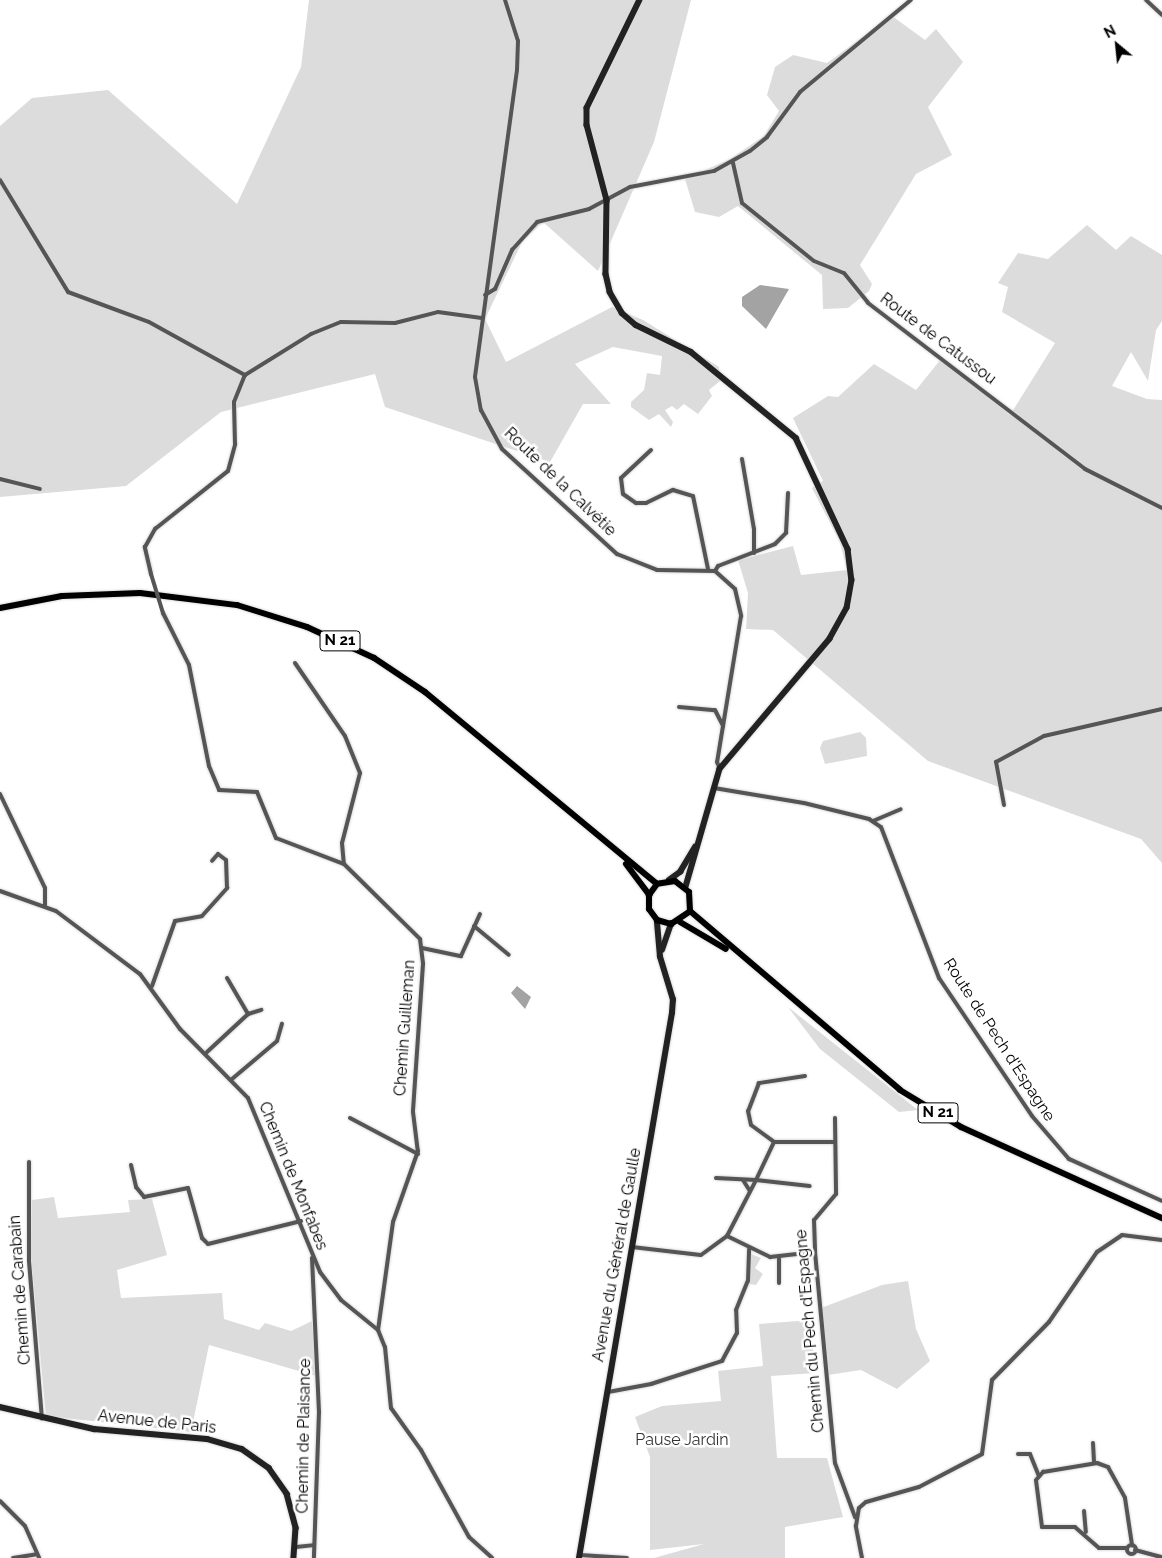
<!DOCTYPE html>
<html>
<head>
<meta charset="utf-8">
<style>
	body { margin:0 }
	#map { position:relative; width:1162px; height:1558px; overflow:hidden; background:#fff; font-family:Raleway,sans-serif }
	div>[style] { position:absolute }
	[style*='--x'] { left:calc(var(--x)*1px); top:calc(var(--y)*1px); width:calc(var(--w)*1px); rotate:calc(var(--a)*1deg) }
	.green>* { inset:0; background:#dcdcdc }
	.water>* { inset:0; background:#a3a3a3 }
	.roads { filter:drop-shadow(0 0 1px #dbdbdb) drop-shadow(0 0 1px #dbdbdb) }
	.street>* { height:4px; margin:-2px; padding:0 2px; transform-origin:2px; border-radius:2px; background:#555 }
	.street>.ring { margin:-2px; padding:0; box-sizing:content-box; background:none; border:4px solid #555; border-radius:50% }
	.secondary>* { height:5.5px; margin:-2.75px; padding:0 2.75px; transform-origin:2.75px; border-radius:2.75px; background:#222 }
	.primary>* { height:6px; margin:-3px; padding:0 3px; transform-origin:3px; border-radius:3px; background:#000 }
	.street-bridge>* { height:4px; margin:-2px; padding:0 2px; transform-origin:2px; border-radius:2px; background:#555 }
	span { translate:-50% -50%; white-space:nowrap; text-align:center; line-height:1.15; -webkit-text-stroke:5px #fff; paint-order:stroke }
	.shield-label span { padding:1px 4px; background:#fff; border:1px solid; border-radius:4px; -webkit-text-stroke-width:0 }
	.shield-label { font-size:15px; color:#000; font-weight:700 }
	.street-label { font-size:16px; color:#000 }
	.park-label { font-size:16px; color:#333 }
	.north { position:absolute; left:1092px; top:20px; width:50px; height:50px; -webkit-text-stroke:4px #fff; paint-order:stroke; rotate:332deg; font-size:14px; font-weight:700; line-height:20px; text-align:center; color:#000 }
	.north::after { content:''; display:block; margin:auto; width:18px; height:22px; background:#000; clip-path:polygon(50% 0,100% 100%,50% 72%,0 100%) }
</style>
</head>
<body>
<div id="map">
	<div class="green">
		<div style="clip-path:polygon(309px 0,691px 0,654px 142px,598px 271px,543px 222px,522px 242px,485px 319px,506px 362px,612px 307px,643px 320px,719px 367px,720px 381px,709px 390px,712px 396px,698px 414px,684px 404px,677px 410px,672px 406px,665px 410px,673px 422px,671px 427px,659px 414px,649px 420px,631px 407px,631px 402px,644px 390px,647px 373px,660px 375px,662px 356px,613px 347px,575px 364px,611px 404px,583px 404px,550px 462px,385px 407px,375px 374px,221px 412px,126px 486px,0 497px,0 126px,32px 98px,108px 90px,237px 204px,301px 67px)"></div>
		<div style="clip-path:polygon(892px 16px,925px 40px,936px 29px,963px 62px,928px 107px,952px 155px,916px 174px,860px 265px,872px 284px,869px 291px,848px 308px,823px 309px,822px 275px,738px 206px,719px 217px,695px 212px,685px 179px,730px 159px,764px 136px,779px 111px,767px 95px,775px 67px,793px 55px,827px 63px)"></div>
		<div style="clip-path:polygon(1087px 225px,1116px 250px,1131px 236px,1162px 255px,1162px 321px,1156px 330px,1148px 381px,1131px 352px,1112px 386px,1147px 399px,1162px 400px,1162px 863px,1141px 839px,928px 761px,773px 630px,746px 629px,748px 593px,738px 560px,793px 546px,801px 575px,847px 570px,840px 542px,812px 488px,823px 481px,793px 418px,828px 396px,838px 397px,874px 364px,916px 390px,941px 359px,1010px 415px,1055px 343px,1002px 312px,1008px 287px,998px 283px,1018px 253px,1048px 259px)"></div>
		<div style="clip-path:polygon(860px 732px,866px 738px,867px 756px,825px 764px,820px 748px,823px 741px)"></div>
		<div style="clip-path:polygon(788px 1007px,918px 1110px,899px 1112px,820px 1049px)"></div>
		<div style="clip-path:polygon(54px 1197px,58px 1218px,130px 1212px,128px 1200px,152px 1199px,167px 1255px,117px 1270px,121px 1298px,222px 1293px,224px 1319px,259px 1330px,265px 1323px,291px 1331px,312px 1321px,316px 1376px,209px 1345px,191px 1432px,46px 1416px,31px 1256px,32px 1200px)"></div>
		<div style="clip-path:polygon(751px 1254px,761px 1258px,755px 1268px,763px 1274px,756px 1285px,749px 1284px)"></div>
		<div style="clip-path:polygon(908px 1281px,916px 1329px,930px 1361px,897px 1389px,861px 1370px,828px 1375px,821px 1308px,882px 1285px)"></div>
		<div style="clip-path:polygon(811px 1320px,815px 1373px,771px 1376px,777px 1458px,827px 1458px,843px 1517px,785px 1527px,785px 1558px,654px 1558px,704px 1544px,650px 1550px,650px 1457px,635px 1417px,662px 1406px,721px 1401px,718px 1371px,763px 1366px,759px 1324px)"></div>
	</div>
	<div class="water">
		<div style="clip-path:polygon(760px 285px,789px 289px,766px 329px,742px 306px,742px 297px)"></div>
		<div style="clip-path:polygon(517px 986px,531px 997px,525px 1009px,511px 993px)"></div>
	</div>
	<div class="roads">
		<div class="street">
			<div style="--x:505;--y:0;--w:43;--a:72.4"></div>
			<div style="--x:518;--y:41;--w:29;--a:92"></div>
			<div style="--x:517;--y:70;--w:310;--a:97.8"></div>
			<div style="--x:475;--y:377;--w:34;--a:80"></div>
			<div style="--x:481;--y:410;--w:44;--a:61.7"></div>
			<div style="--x:502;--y:449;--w:156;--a:42.4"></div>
			<div style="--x:617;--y:554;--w:43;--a:21.8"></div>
			<div style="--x:657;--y:570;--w:58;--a:1"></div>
			<div style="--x:715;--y:571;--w:27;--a:42"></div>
			<div style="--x:735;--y:589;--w:28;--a:77"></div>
			<div style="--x:741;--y:616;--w:148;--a:99.3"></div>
			<div style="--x:717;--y:762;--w:8;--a:67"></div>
			<div style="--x:1146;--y:0;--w:22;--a:43"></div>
			<div style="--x:733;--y:163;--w:41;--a:77.3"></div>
			<div style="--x:742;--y:203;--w:92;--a:38.9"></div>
			<div style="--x:814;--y:261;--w:32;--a:22"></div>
			<div style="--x:844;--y:273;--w:38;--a:51"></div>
			<div style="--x:868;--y:303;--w:273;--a:37.4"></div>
			<div style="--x:1085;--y:469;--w:86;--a:26.9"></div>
			<div style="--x:0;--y:180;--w:131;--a:58.7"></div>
			<div style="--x:68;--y:292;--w:86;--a:20.3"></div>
			<div style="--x:149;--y:322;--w:110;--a:28.9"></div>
			<div style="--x:485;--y:295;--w:12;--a:-31"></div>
			<div style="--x:495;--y:289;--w:43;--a:-66.4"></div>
			<div style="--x:512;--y:250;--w:38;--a:-48"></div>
			<div style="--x:537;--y:222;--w:54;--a:-14"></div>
			<div style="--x:589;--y:209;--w:47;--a:-28.2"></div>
			<div style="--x:630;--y:187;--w:86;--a:-10.8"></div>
			<div style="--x:714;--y:171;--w:41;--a:-29.1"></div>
			<div style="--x:750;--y:151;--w:22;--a:-39"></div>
			<div style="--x:767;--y:137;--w:56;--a:-53.7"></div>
			<div style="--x:800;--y:92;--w:144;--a:-39.7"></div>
			<div style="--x:651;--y:450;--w:41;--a:137"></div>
			<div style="--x:621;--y:478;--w:16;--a:83"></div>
			<div style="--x:623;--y:494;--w:16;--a:35"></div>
			<div style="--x:636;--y:503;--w:10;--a:0"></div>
			<div style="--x:646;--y:503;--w:30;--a:-26"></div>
			<div style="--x:673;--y:490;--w:21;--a:17"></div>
			<div style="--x:693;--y:496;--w:75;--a:78.4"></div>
			<div style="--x:742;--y:459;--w:71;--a:80.3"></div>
			<div style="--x:754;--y:529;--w:24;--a:90"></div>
			<div style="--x:0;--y:479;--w:41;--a:14"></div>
			<div style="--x:715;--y:571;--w:6;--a:-59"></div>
			<div style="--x:718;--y:566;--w:61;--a:-21.1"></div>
			<div style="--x:775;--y:544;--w:16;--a:-45"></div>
			<div style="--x:786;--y:533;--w:40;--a:-87.1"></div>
			<div style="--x:151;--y:574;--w:28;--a:-103"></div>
			<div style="--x:145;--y:547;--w:21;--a:-61"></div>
			<div style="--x:155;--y:529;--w:93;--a:-38.5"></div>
			<div style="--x:228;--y:471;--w:28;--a:-75"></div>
			<div style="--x:235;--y:444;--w:42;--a:-91.4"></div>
			<div style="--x:234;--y:402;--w:29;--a:-68"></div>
			<div style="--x:245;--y:375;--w:78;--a:-31.8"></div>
			<div style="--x:311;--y:334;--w:32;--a:-22"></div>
			<div style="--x:341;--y:322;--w:54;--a:1.1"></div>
			<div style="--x:395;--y:323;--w:44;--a:-14.3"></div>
			<div style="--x:438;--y:312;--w:44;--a:7.8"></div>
			<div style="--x:163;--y:613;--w:58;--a:63.4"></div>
			<div style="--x:189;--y:665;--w:103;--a:78.8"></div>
			<div style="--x:209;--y:766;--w:26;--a:67"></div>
			<div style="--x:219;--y:790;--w:38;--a:3"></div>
			<div style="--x:257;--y:792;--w:50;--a:67.6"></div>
			<div style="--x:276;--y:838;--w:73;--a:20.9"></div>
			<div style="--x:344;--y:864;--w:107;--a:44.6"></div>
			<div style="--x:420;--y:939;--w:25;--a:83"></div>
			<div style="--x:423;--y:964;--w:148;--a:93.9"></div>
			<div style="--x:413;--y:1112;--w:39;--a:83"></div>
			<div style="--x:418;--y:1151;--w:75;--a:109.4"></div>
			<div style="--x:393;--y:1222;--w:109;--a:97.9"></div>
			<div style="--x:295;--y:663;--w:88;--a:55.6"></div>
			<div style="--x:345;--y:736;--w:40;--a:68"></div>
			<div style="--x:360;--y:773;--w:72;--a:104.4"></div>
			<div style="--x:342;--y:843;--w:21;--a:85"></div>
			<div style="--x:679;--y:707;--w:36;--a:5"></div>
			<div style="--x:715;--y:710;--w:18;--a:63"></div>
			<div style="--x:714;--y:788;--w:91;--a:9.5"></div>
			<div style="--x:804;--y:803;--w:67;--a:13.8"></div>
			<div style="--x:869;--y:819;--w:14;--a:34"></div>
			<div style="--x:881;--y:827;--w:162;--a:69"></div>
			<div style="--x:939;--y:978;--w:166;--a:56"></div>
			<div style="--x:1032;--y:1116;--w:57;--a:49.3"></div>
			<div style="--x:1069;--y:1159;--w:102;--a:24.3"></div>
			<div style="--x:0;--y:794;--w:104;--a:64.4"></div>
			<div style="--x:45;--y:888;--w:17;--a:90"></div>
			<div style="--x:1004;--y:805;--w:44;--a:-100.5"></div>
			<div style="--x:996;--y:762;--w:55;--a:-28.4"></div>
			<div style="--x:1044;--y:736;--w:121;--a:-12.9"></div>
			<div style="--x:873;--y:821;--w:30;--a:-23"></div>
			<div style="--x:0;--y:891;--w:59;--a:19.7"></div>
			<div style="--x:56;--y:911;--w:105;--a:36.9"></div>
			<div style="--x:140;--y:974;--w:68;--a:54"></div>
			<div style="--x:180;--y:1029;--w:97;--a:45.4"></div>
			<div style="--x:248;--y:1098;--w:188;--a:67.5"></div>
			<div style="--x:320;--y:1272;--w:35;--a:53"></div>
			<div style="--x:341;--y:1300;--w:48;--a:39"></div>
			<div style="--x:378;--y:1330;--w:18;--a:68"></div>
			<div style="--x:385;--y:1347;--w:61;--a:84.4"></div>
			<div style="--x:391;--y:1408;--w:52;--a:54.5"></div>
			<div style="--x:421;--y:1450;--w:99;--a:61.1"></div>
			<div style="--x:469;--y:1537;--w:31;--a:42"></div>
			<div style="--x:474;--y:926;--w:45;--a:39.6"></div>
			<div style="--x:422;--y:948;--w:40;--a:12"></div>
			<div style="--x:461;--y:956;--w:46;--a:-65.7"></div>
			<div style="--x:227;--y:978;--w:42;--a:59.7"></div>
			<div style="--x:152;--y:986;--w:69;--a:-70.5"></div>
			<div style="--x:175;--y:921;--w:27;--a:-10"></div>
			<div style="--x:202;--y:916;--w:38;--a:-48"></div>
			<div style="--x:227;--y:888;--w:28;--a:-92"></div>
			<div style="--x:226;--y:860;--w:10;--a:-143"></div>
			<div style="--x:218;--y:854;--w:9;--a:131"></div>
			<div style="--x:207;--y:1052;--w:56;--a:-42.8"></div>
			<div style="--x:248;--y:1014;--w:14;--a:-17"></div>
			<div style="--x:805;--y:1076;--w:47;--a:171.3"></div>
			<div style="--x:759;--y:1083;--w:30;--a:111"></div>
			<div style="--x:748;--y:1111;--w:14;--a:78"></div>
			<div style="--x:751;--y:1125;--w:29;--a:36"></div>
			<div style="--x:774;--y:1142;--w:61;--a:0"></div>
			<div style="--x:232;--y:1079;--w:59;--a:-40.2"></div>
			<div style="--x:277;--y:1041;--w:18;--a:-74"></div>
			<div style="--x:350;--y:1118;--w:77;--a:27.9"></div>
			<div style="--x:835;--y:1118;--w:76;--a:89.2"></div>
			<div style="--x:836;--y:1194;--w:34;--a:130"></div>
			<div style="--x:814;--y:1220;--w:32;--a:88"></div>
			<div style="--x:815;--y:1252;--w:212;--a:84.6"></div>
			<div style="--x:835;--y:1463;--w:58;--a:69.7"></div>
			<div style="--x:29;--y:1162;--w:99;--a:90"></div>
			<div style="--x:29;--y:1261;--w:158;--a:85.3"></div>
			<div style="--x:131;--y:1165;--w:23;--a:77"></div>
			<div style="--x:136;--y:1187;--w:13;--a:51"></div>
			<div style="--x:144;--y:1197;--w:45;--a:-11.6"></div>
			<div style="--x:188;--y:1188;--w:52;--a:74.4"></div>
			<div style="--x:202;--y:1238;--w:8;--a:45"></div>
			<div style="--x:208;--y:1244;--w:96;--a:-13.9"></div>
			<div style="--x:716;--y:1178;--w:40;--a:2.9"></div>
			<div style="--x:756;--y:1180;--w:42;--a:-64.7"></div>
			<div style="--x:743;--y:1180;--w:13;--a:58"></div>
			<div style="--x:727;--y:1236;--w:48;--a:26"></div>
			<div style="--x:770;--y:1257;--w:45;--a:-6.3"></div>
			<div style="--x:632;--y:1247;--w:69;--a:6.6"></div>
			<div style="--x:701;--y:1255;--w:32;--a:-36"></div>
			<div style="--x:727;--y:1236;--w:63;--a:-62.6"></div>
			<div style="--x:756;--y:1180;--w:54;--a:6.3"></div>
			<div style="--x:312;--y:1258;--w:154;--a:87.4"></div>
			<div style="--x:319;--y:1412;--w:146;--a:92"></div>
			<div style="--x:779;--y:1283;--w:25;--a:-90"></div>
			<div style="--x:608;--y:1392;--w:44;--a:-10.5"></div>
			<div style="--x:651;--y:1384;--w:75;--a:-17.9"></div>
			<div style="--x:722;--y:1361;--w:32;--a:-62"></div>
			<div style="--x:737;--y:1333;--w:23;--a:-92"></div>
			<div style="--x:736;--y:1310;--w:31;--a:-68"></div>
			<div style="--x:748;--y:1281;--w:32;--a:-88"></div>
			<div style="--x:1093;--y:1443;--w:20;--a:87"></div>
			<div style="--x:1018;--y:1454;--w:12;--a:0"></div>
			<div style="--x:1030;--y:1454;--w:24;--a:68"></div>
			<div style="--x:0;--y:1501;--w:35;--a:45"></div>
			<div style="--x:25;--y:1526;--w:35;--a:66"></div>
			<div style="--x:1084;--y:1511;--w:21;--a:85"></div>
			<div class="ring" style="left:1126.5px;top:1544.5px;width:5px;height:5px"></div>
			<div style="--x:296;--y:1547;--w:18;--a:-6"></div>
			<div style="--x:1126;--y:1548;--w:27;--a:180"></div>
			<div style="--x:1099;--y:1548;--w:32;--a:-139"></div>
			<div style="--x:1075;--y:1527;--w:33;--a:180"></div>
			<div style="--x:1042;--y:1527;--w:47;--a:-97.3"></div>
			<div style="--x:1036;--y:1480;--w:11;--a:-49"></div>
			<div style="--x:1043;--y:1472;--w:55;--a:-9.5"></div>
			<div style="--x:1097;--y:1463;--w:12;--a:20"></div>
			<div style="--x:1108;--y:1467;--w:35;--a:61"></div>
			<div style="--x:1125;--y:1498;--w:48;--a:81.5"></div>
			<div style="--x:1135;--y:1550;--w:28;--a:15"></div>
			<div style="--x:580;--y:1555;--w:47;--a:3.7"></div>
			<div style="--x:13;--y:1558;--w:24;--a:-9"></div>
			<div style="--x:862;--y:1558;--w:33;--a:-101"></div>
			<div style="--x:856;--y:1526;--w:18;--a:-81"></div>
			<div style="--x:859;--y:1508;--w:9;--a:-41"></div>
			<div style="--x:866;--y:1502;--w:55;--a:-15.8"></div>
			<div style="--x:919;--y:1487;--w:71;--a:-27.6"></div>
			<div style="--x:982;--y:1454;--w:75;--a:-82.3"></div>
			<div style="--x:992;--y:1380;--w:81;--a:-45.5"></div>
			<div style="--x:1049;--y:1322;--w:85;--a:-55.6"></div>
			<div style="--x:1097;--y:1252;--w:30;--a:-34"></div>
			<div style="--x:1122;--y:1235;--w:40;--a:7.1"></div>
		</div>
		<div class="secondary">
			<div style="--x:640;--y:0;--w:120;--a:116.1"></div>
			<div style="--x:587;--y:108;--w:17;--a:90"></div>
			<div style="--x:587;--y:125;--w:78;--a:75.1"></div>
			<div style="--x:607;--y:200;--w:74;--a:90.8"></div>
			<div style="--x:606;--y:274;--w:18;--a:77"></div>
			<div style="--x:610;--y:292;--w:24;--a:60"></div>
			<div style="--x:622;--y:313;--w:18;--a:41"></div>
			<div style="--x:636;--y:325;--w:61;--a:26.1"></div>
			<div style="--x:691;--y:352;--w:136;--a:39.3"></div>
			<div style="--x:796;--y:438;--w:123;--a:64.9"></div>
			<div style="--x:848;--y:549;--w:31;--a:83"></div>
			<div style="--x:852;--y:580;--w:28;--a:100"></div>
			<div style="--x:847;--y:608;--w:35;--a:119"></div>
			<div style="--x:830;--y:639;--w:170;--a:130.2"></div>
			<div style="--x:720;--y:769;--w:123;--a:106.1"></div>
			<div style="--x:669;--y:880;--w:14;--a:-36"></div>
			<div style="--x:680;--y:872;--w:29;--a:-59"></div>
			<div style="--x:662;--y:950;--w:28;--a:-71"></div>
			<div style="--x:0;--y:1407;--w:97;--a:13.2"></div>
			<div style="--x:94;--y:1429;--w:113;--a:5.1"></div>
			<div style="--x:207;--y:1439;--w:36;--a:16"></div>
			<div style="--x:242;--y:1449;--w:33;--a:35"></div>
			<div style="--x:269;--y:1468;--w:32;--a:55"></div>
			<div style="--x:287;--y:1494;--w:35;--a:75"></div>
			<div style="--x:296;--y:1528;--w:30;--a:94"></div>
			<div style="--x:579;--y:1558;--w:553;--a:-80.32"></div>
			<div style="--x:672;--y:1013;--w:13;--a:-86"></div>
			<div style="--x:673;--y:1000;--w:45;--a:-106.8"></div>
			<div style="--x:660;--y:957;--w:37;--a:-95"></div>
		</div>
		<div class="primary">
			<div style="--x:0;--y:608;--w:63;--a:-11"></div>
			<div style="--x:62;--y:596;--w:78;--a:-2.2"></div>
			<div style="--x:140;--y:593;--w:98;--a:7.1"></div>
			<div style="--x:237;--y:605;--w:73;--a:17.4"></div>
			<div style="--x:307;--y:627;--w:74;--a:24.8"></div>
			<div style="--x:374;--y:658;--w:61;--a:33.7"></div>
			<div style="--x:425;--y:692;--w:301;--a:39.6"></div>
			<div style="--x:626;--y:864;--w:39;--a:53"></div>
			<div style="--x:649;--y:895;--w:14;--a:90"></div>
			<div style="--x:649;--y:909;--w:14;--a:54"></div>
			<div style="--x:657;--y:920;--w:15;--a:16"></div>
			<div style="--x:671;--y:924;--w:23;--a:-34"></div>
			<div style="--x:690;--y:911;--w:19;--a:-93"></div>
			<div style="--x:689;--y:892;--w:18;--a:-142"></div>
			<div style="--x:675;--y:881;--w:18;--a:171"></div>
			<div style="--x:657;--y:884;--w:14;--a:126"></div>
			<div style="--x:690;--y:911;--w:276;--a:40.4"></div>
			<div style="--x:900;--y:1090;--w:71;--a:31.2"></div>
			<div style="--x:961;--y:1127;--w:221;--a:24.4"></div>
			<div style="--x:680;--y:922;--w:53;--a:30.4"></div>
		</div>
	</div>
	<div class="street-bridge">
		<div style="--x:151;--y:574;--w:41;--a:72.9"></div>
	</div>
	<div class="shield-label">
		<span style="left:340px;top:641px">N 21</span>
		<span style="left:938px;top:1113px">N 21</span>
	</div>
	<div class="street-label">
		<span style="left:938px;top:339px;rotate:37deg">Route de Catussou</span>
		<span style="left:560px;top:482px;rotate:44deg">Route de la Calvétie</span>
		<span style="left:405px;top:1028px;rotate:-86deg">Chemin Guilleman</span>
		<span style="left:999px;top:1040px;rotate:57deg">Route de Pech d'Espagne</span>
		<span style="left:293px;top:1176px;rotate:68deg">Chemin de Monfabes</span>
		<span style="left:617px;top:1255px;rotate:-80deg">Avenue du Général de Gaulle</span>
		<span style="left:20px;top:1290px;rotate:-94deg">Chemin de Carabain</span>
		<span style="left:810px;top:1331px;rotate:-95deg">Chemin du Pech d'Espagne</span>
		<span style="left:157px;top:1422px;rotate:6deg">Avenue de Paris</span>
		<span style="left:304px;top:1436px;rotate:-89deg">Chemin de Plaisance</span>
	</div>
	<div class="park-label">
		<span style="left:682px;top:1440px">Pause Jardin</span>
	</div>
	<div class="north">N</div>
</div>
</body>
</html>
